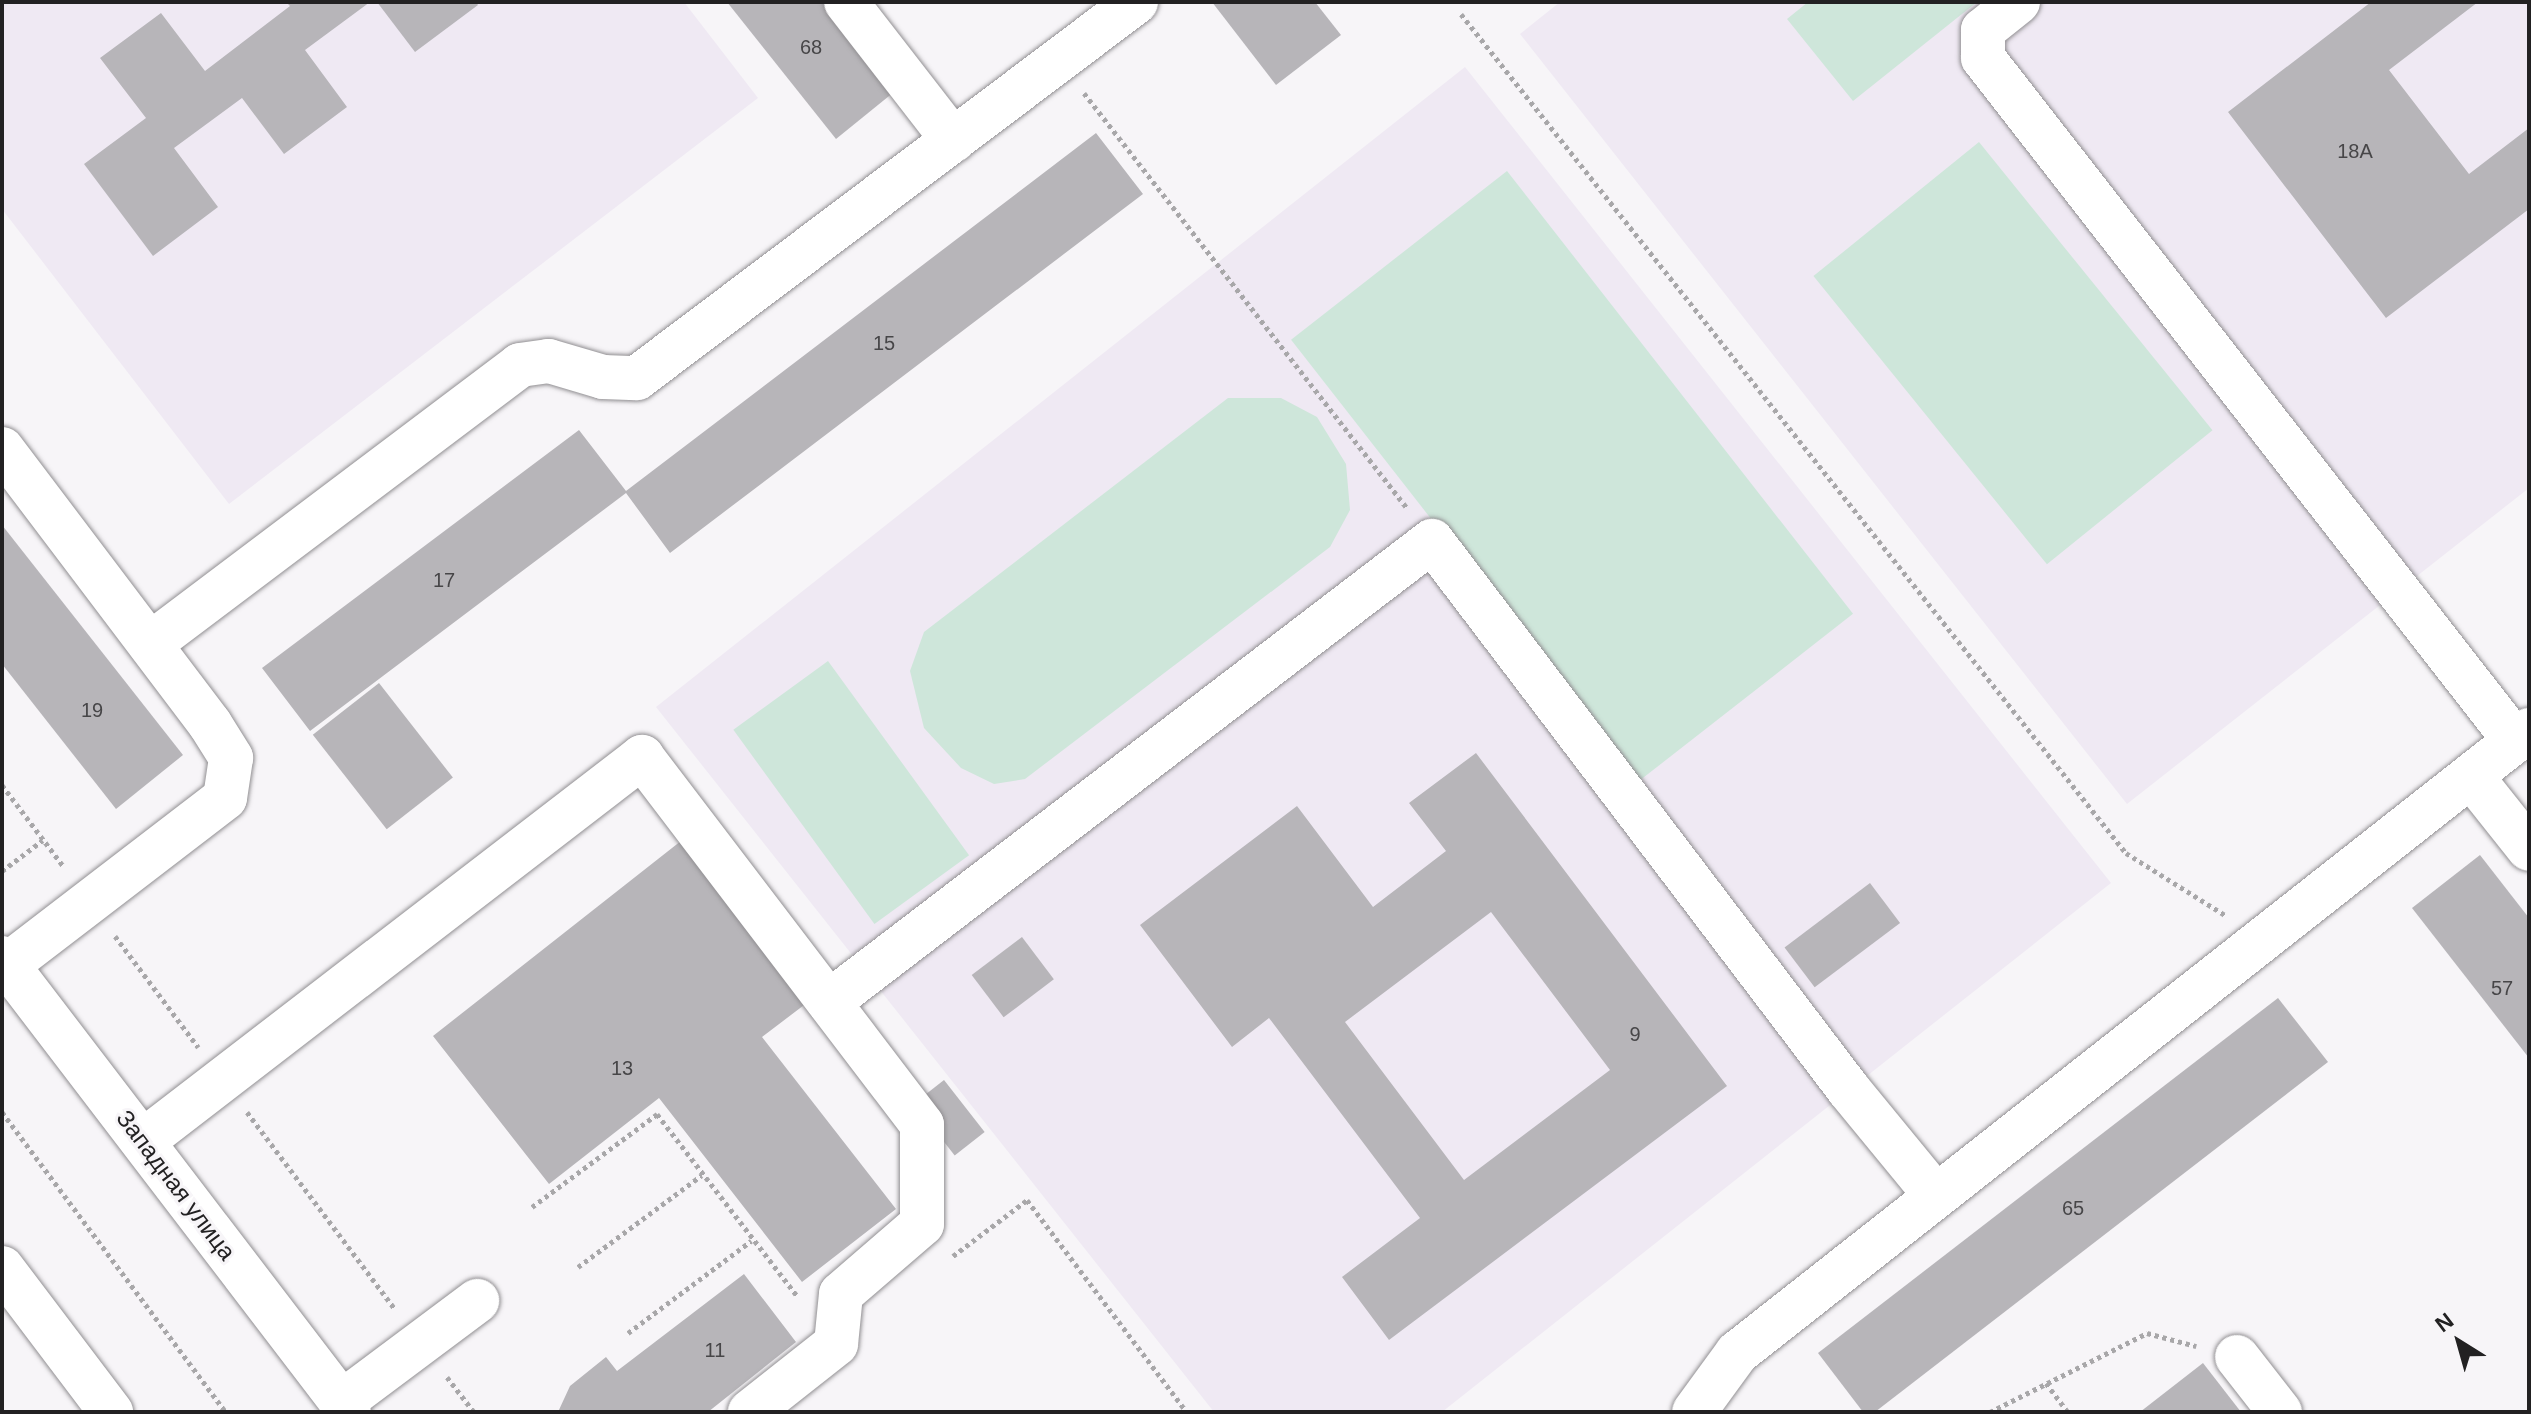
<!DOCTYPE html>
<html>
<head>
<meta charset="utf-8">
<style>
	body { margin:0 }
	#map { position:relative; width:2531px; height:1414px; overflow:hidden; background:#f7f5f8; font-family:Helvetica,sans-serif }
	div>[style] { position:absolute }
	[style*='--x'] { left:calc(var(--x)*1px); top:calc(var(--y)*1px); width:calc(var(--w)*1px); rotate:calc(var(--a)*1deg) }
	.built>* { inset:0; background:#efe9f3 }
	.green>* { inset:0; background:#cee6da; transform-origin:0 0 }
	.building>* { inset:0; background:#b7b5b9; transform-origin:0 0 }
	.path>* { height:5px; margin-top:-2.5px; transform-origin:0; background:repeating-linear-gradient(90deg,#a8a7a9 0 4px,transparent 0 8px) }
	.roads { filter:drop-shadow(0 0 2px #918f92) drop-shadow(0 0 2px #918f92) }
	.minor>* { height:44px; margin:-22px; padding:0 22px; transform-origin:22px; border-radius:22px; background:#fff }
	span { translate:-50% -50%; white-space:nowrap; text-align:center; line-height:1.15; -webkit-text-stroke:6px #f7f5f8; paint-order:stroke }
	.number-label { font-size:20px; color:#474648 }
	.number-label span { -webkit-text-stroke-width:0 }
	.street-label { font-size:24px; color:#222122 }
	.frame { position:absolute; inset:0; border:4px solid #222122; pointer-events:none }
	.north { position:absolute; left:2419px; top:1302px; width:80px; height:80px; -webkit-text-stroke:6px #f7f5f8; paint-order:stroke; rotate:323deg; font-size:22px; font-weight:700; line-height:32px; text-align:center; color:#222122 }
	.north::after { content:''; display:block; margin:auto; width:28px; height:36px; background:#222122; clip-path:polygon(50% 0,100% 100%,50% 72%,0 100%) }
</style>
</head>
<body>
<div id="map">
	<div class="built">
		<div style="clip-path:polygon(2px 2px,684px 2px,758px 98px,229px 504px,2px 209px)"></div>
		<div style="clip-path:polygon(1560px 2px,2529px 2px,2529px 488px,2127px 804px,1520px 34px)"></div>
		<div style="clip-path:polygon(1465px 67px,2111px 883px,1442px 1412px,1214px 1412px,656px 707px)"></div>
	</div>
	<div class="green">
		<div style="clip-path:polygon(1808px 2px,1977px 2px,1853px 101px,1787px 19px)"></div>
		<div style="left:1979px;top:142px;width:371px;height:213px;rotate:51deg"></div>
		<div style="left:1507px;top:171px;width:562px;height:274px;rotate:52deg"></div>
		<div style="clip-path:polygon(1228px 398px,1281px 398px,1317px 417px,1346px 464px,1350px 510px,1330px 547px,1025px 779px,994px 784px,961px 768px,924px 728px,910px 671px,924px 632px)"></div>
		<div style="left:828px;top:661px;width:240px;height:117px;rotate:54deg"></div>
	</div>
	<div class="building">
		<div style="clip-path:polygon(286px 2px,370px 2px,305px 50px,347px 107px,284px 154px,242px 98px,174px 148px,218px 207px,153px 256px,84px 164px,146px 118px,100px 58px,161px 13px,205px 71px,290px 6px)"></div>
		<div style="clip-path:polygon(377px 2px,476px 2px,478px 5px,415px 52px)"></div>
		<div style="clip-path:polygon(727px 2px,823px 2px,894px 92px,836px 139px)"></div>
		<div style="clip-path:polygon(1212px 2px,1315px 2px,1341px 35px,1276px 85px)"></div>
		<div style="clip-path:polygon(2371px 2px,2478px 2px,2389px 70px,2469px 174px,2529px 128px,2529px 209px,2386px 318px,2228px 112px)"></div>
		<div style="clip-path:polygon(1096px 133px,1143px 194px,670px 553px,626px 493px,310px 731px,262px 668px,579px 430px,626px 491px)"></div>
		<div style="clip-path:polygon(2px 525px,183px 755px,116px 809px,2px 664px)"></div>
		<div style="left:379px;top:683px;width:120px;height:84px;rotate:52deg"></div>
		<div style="clip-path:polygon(evenodd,1476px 753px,1727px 1086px,1389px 1340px,1342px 1277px,1420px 1218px,1269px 1018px,1232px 1047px,1140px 925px,1297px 806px,1373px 907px,1446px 851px,1409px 803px,1476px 753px,1491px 912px,1610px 1070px,1464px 1180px,1345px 1022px,1491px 912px)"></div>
		<div style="clip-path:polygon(686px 837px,812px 999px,762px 1037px,896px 1209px,802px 1282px,659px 1098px,549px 1184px,433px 1036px)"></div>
		<div style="clip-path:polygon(2480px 855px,2529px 918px,2529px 1058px,2412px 908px)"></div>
		<div style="left:1870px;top:883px;width:50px;height:107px;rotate:53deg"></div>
		<div style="left:1022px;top:937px;width:53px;height:63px;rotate:53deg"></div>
		<div style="clip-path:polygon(2278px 998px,2328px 1062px,1875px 1412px,1863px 1412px,1818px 1353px)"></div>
		<div style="left:944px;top:1080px;width:66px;height:38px;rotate:52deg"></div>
		<div style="clip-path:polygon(744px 1274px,796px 1342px,708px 1412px,558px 1412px,570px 1386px,606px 1357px,617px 1371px)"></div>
		<div style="clip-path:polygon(2203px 1363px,2241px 1412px,2140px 1412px)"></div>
	</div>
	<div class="path">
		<div style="--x:1461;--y:14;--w:1071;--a:51.6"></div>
		<div style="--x:2126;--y:853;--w:117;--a:32.1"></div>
		<div style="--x:1084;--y:93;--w:526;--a:52.11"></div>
		<div style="--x:2;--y:785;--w:103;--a:52.9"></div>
		<div style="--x:2;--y:871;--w:51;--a:-37.1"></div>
		<div style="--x:115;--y:936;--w:139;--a:53.2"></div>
		<div style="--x:2;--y:1112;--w:374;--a:53.3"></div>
		<div style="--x:247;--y:1112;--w:246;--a:53.1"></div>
		<div style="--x:532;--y:1207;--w:156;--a:-36.6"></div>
		<div style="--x:657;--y:1114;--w:231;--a:52.4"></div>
		<div style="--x:953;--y:1256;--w:93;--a:-37.1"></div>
		<div style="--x:1027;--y:1200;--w:266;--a:53"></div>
		<div style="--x:578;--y:1267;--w:154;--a:-36.6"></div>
		<div style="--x:628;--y:1333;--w:154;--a:-36.8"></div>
		<div style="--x:447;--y:1377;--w:44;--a:52.4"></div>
		<div style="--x:2046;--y:1383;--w:36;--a:53"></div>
		<div style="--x:1990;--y:1412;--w:176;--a:-26.7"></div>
		<div style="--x:2147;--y:1333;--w:51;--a:14.9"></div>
	</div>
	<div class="roads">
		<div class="minor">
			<div style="--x:846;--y:2;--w:175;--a:52.2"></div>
			<div style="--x:2018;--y:2;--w:45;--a:141.3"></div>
			<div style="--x:1983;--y:30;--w:28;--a:90"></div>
			<div style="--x:1983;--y:58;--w:866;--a:52.08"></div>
			<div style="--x:2;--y:449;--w:345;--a:52.9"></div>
			<div style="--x:210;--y:724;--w:40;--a:58"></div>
			<div style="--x:231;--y:758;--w:40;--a:98.5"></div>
			<div style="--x:225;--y:798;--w:275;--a:142.5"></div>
			<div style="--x:150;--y:644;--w:463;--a:-37"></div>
			<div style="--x:520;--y:365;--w:29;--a:-8"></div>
			<div style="--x:549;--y:361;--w:56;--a:16.5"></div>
			<div style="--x:603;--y:377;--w:34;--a:2"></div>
			<div style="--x:637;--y:378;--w:625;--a:-37"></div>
			<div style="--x:2471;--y:776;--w:93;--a:51.5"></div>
			<div style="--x:2;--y:958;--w:571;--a:52.61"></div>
			<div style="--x:829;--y:1002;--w:759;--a:-37.4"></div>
			<div style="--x:1432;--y:541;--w:689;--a:52.78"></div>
			<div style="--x:1849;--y:1090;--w:137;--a:50.6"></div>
			<div style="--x:143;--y:1141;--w:630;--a:-37.58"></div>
			<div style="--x:642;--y:757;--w:462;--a:52.7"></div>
			<div style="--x:922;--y:1125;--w:99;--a:90"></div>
			<div style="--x:922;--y:1224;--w:107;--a:139.2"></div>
			<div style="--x:841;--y:1294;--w:50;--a:95.7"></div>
			<div style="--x:836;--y:1344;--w:110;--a:141.7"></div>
			<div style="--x:2;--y:1268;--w:181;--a:52.9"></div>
			<div style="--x:2237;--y:1357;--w:70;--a:52"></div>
			<div style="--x:342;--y:1402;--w:169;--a:-36.8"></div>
			<div style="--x:1694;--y:1412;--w:73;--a:-53.9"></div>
			<div style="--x:1737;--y:1353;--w:1008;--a:-38.19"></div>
		</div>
	</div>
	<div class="number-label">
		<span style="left:811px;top:47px">68</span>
		<span style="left:2355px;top:151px">18А</span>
		<span style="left:884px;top:343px">15</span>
		<span style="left:444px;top:580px">17</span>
		<span style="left:92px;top:710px">19</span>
		<span style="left:2502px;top:988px">57</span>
		<span style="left:1635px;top:1034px">9</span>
		<span style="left:622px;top:1068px">13</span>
		<span style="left:2073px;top:1208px">65</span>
		<span style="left:715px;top:1350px">11</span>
	</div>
	<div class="street-label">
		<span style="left:176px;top:1185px;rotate:53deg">Западная улица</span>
	</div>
	<div class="frame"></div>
	<div class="north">N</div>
</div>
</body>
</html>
